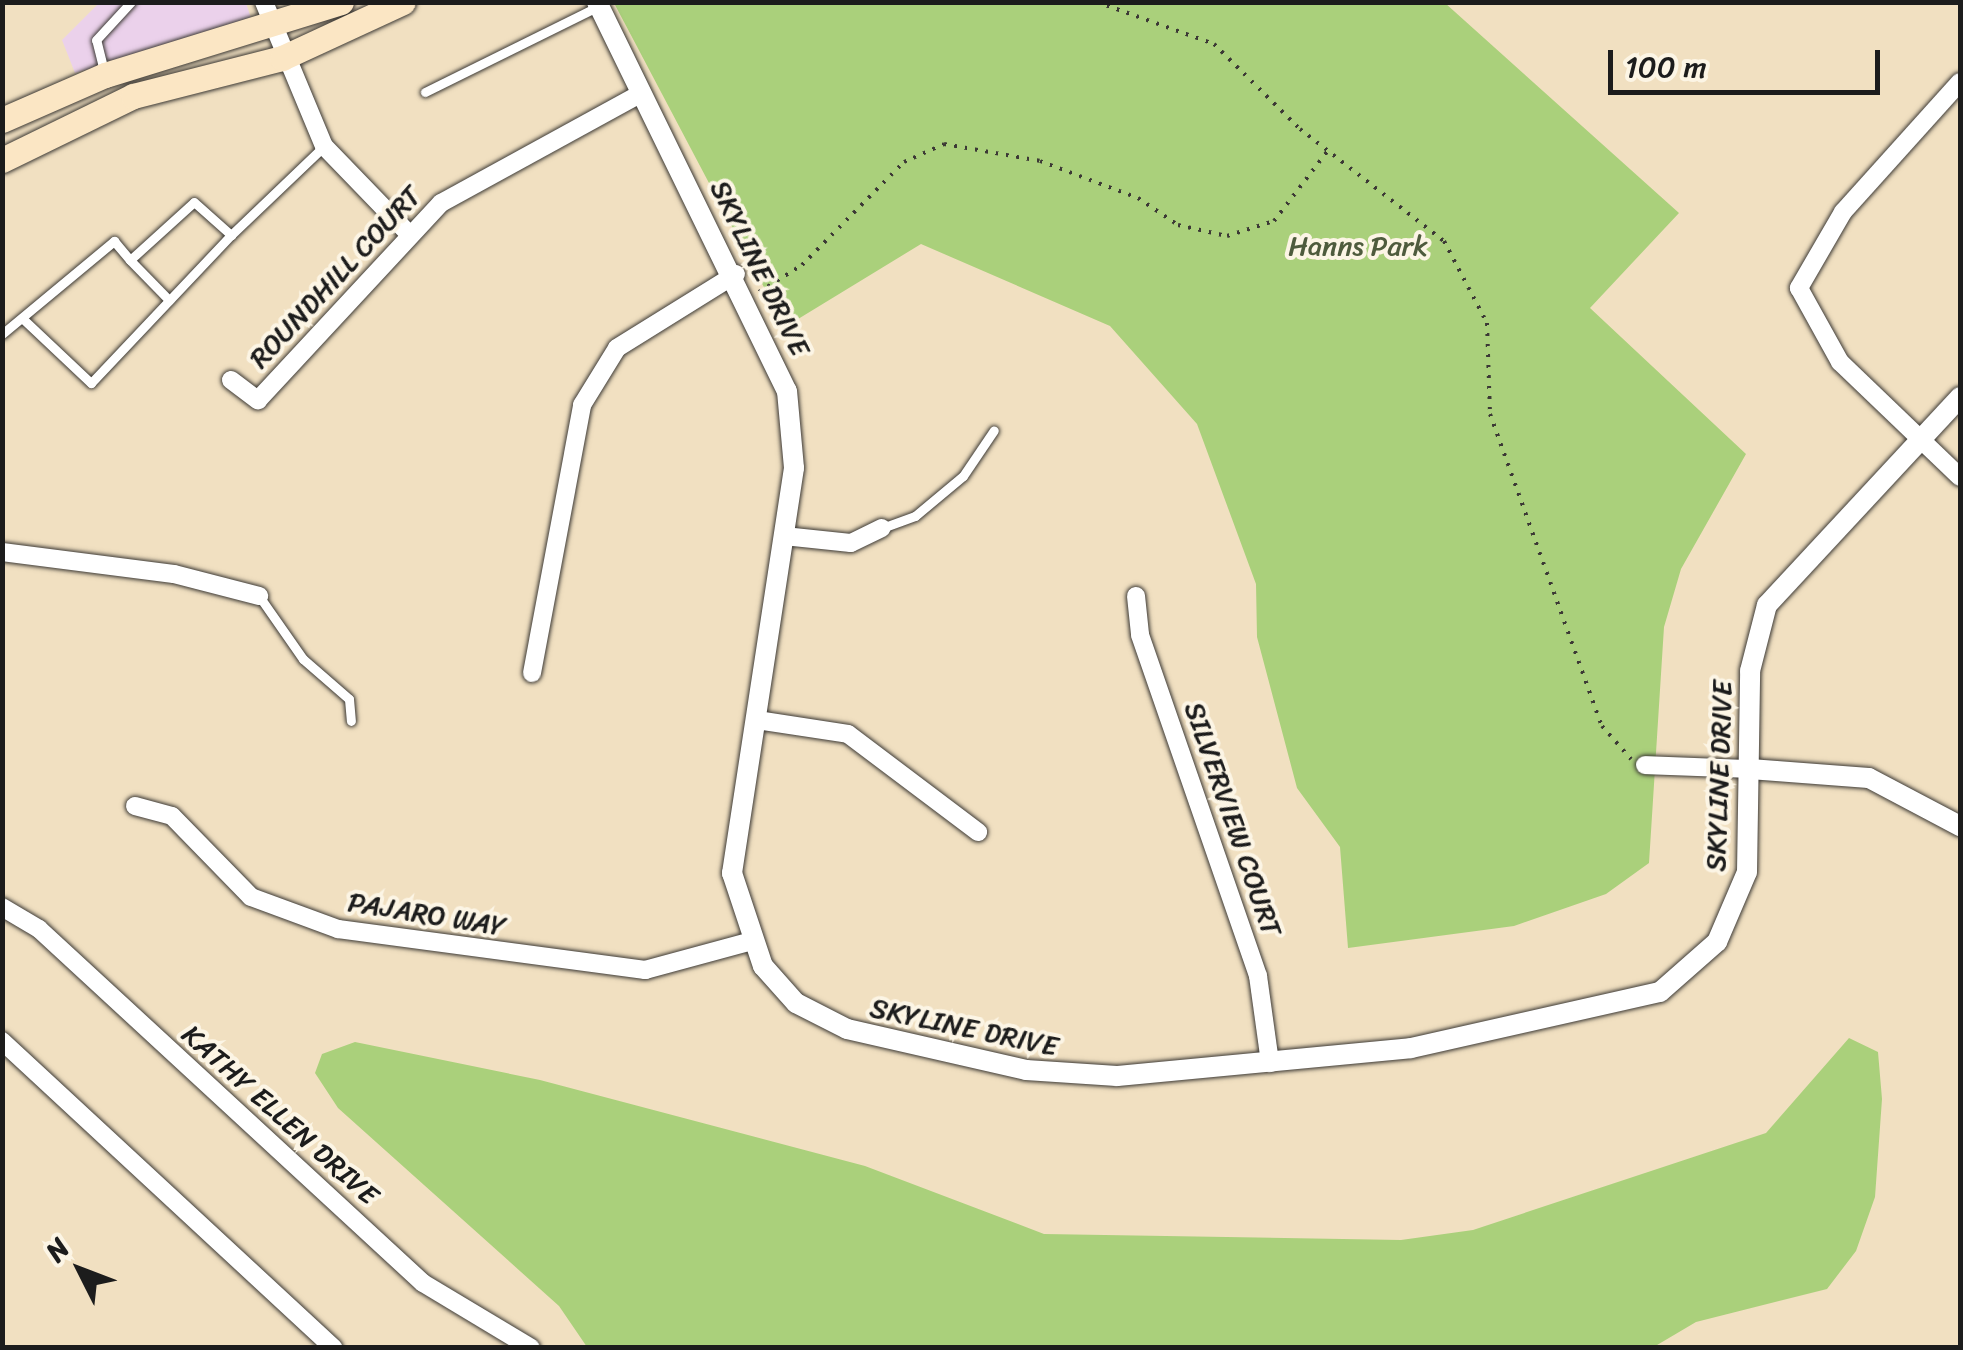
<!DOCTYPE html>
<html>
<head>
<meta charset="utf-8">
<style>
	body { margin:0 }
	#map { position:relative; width:1963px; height:1350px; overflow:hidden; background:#f1e0c1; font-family:Sriracha,sans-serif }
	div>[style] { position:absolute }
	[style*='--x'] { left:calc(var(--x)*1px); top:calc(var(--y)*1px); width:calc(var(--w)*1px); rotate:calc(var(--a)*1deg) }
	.built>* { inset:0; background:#ebd1eb }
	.green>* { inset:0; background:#aad07b }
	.path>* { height:4px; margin-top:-2px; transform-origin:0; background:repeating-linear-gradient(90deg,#3c3935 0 2.5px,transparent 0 10.5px) }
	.roads { filter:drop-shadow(0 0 2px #3c3935) drop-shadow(0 0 2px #3c3935) }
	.service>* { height:9px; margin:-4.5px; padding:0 4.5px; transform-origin:4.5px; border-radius:4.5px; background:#fff }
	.minor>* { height:18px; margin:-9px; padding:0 9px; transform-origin:9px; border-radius:9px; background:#fff }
	.tertiary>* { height:20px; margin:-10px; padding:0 10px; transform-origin:10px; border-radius:10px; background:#fff }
	.secondary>* { height:25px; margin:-12.5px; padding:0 12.5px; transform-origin:12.5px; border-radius:12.5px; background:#fbe6c4 }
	span { translate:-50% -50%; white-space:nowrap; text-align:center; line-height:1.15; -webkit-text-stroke:8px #fcf5e5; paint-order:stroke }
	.park-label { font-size:28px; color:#4e5b3d }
	.street-label { font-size:28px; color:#1c1c1c }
	.frame { position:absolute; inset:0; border:5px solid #1c1c1c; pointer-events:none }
	.north { position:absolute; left:30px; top:1220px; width:100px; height:100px; -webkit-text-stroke:8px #fcf5e5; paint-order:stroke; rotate:312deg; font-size:28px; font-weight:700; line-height:40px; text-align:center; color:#1c1c1c }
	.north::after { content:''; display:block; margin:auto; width:35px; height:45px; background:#1c1c1c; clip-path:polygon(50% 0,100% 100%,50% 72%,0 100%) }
	.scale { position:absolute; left:1608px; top:50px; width:272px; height:45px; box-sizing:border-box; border:5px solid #1c1c1c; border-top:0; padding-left:12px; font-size:30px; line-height:35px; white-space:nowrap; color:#1c1c1c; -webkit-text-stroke:8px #fcf5e5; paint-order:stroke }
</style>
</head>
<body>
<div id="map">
	<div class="built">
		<div style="clip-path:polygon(99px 3px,246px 3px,252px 21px,75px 73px,62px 40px)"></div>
	</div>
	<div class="green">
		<div style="clip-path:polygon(614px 3px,1445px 3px,1679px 213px,1590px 308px,1746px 454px,1681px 569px,1664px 627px,1649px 863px,1606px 894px,1514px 926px,1348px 948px,1340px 847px,1297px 788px,1257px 637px,1256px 584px,1197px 424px,1110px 326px,921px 244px,785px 327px)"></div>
		<div style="clip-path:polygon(1849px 1038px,1878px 1052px,1882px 1099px,1875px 1197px,1856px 1251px,1827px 1289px,1696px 1322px,1652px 1348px,587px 1347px,559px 1306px,338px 1108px,315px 1073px,322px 1054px,355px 1042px,540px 1080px,865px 1166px,1044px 1234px,1401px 1240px,1473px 1230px,1766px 1133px)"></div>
	</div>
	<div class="path">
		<div style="--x:1097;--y:2;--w:124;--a:19.7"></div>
		<div style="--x:1214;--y:44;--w:121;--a:44.7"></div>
		<div style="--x:1300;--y:129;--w:182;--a:37.9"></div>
		<div style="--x:1444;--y:241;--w:93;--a:62.3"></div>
		<div style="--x:1487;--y:323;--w:91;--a:88.1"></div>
		<div style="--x:1490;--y:414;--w:331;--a:70.3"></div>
		<div style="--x:1602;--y:726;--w:44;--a:48.7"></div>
		<div style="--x:759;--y:292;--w:51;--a:-32.1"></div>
		<div style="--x:802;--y:265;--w:145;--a:-45.3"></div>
		<div style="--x:904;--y:162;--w:44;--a:-24.2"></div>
		<div style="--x:944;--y:144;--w:97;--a:10"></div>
		<div style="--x:1040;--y:161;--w:105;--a:20.7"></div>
		<div style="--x:1138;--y:198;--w:48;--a:34"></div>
		<div style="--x:1178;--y:225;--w:50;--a:12.7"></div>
		<div style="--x:1227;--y:236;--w:49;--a:-17.7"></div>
		<div style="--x:1274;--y:221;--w:91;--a:-52.6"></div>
	</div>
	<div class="roads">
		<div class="service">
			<div style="--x:105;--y:75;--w:36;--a:-104"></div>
			<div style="--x:96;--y:40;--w:52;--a:-47.4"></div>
			<div style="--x:425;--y:92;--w:194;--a:-26.3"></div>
			<div style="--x:130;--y:260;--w:56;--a:45.7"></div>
			<div style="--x:22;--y:318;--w:95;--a:43.3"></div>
			<div style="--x:91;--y:383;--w:204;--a:-46.6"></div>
			<div style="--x:2;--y:334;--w:146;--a:-39.7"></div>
			<div style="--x:114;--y:241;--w:25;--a:50"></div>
			<div style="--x:130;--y:260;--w:86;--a:-42.2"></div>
			<div style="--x:194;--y:202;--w:50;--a:41.7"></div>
			<div style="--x:231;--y:235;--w:129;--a:-43.7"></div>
			<div style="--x:882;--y:528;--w:35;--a:-20"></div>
			<div style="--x:915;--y:516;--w:62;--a:-39.8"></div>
			<div style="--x:963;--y:476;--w:55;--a:-56"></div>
			<div style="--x:259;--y:596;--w:77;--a:55.1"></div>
			<div style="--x:303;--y:659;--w:61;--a:41"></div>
			<div style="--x:349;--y:699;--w:22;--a:85"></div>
		</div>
		<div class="minor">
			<div style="--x:264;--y:2;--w:156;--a:67.4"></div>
			<div style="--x:324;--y:146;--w:121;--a:46"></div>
			<div style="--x:1960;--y:82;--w:175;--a:132"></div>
			<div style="--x:1843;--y:212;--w:88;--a:120.1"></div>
			<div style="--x:1799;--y:288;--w:85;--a:61"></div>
			<div style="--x:1840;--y:362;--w:166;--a:43.8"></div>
			<div style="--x:231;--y:380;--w:34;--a:37"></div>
			<div style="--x:258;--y:400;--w:269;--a:-47.1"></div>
			<div style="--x:441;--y:203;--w:229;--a:-28.7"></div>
			<div style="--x:784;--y:536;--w:67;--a:6"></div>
			<div style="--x:851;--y:543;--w:34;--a:-26"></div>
			<div style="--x:2;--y:552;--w:173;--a:7.3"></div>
			<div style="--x:174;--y:574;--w:88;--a:14.5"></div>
			<div style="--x:1136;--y:596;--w:39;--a:84"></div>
			<div style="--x:1140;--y:635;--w:361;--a:70.9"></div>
			<div style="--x:1258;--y:976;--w:88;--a:82.1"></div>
			<div style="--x:532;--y:673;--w:273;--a:-79.4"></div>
			<div style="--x:582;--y:405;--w:67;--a:-58.4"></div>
			<div style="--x:617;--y:348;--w:140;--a:-31.9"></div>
			<div style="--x:757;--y:720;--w:92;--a:8.7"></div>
			<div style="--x:848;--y:734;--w:163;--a:37"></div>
			<div style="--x:1645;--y:765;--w:105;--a:2.2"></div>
			<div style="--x:135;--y:806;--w:38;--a:15"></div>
			<div style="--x:172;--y:816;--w:113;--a:45.7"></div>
			<div style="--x:251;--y:897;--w:93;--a:20.2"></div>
			<div style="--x:338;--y:929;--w:310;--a:7.6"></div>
			<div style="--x:645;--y:970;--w:107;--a:-15.2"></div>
			<div style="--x:2;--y:907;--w:43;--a:30.7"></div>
			<div style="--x:39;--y:929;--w:522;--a:42.67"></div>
			<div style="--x:423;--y:1283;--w:126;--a:31"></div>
			<div style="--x:2;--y:1041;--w:452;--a:42.8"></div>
		</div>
		<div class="tertiary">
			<div style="--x:597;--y:2;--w:433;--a:64"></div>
			<div style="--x:787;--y:391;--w:77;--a:84.8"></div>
			<div style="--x:794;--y:468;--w:410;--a:98.7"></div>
			<div style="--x:732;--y:873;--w:98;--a:71.6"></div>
			<div style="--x:763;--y:966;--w:50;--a:48.3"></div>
			<div style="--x:796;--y:1003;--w:57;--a:27"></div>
			<div style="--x:847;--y:1029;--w:184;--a:12.9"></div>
			<div style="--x:1026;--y:1070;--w:91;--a:3.8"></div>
			<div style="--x:1117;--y:1076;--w:295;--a:-5.4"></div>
			<div style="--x:1411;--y:1048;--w:255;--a:-12.7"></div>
			<div style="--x:1660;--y:992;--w:76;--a:-41.3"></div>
			<div style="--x:1717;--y:942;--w:76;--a:-66.8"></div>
			<div style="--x:1747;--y:872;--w:201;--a:-89.1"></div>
			<div style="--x:1750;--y:671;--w:68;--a:-75.6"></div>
			<div style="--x:1767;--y:605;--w:284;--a:-47.1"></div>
			<div style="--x:1750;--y:769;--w:119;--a:4.3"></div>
			<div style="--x:1869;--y:778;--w:103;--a:27.8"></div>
		</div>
		<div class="secondary">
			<div style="--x:2;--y:120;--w:112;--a:-23.6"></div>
			<div style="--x:105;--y:75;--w:247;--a:-17.2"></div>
			<div style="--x:2;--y:160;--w:146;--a:-26"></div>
			<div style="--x:133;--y:96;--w:154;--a:-14.3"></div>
			<div style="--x:282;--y:58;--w:133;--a:-24.8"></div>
		</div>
	</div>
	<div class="park-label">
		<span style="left:1358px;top:246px">Hanns Park</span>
	</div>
	<div class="street-label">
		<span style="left:760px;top:268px;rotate:64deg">SKYLINE DRIVE</span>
		<span style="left:335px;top:277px;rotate:-47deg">ROUNDHILL COURT</span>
		<span style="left:1719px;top:776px;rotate:-88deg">SKYLINE DRIVE</span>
		<span style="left:1233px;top:819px;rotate:71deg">SILVERVIEW COURT</span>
		<span style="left:427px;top:914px;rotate:9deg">PAJARO WAY</span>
		<span style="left:964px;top:1027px;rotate:12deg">SKYLINE DRIVE</span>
		<span style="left:280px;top:1115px;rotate:42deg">KATHY ELLEN DRIVE</span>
	</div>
	<div class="frame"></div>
	<div class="north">N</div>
	<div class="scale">100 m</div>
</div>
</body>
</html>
